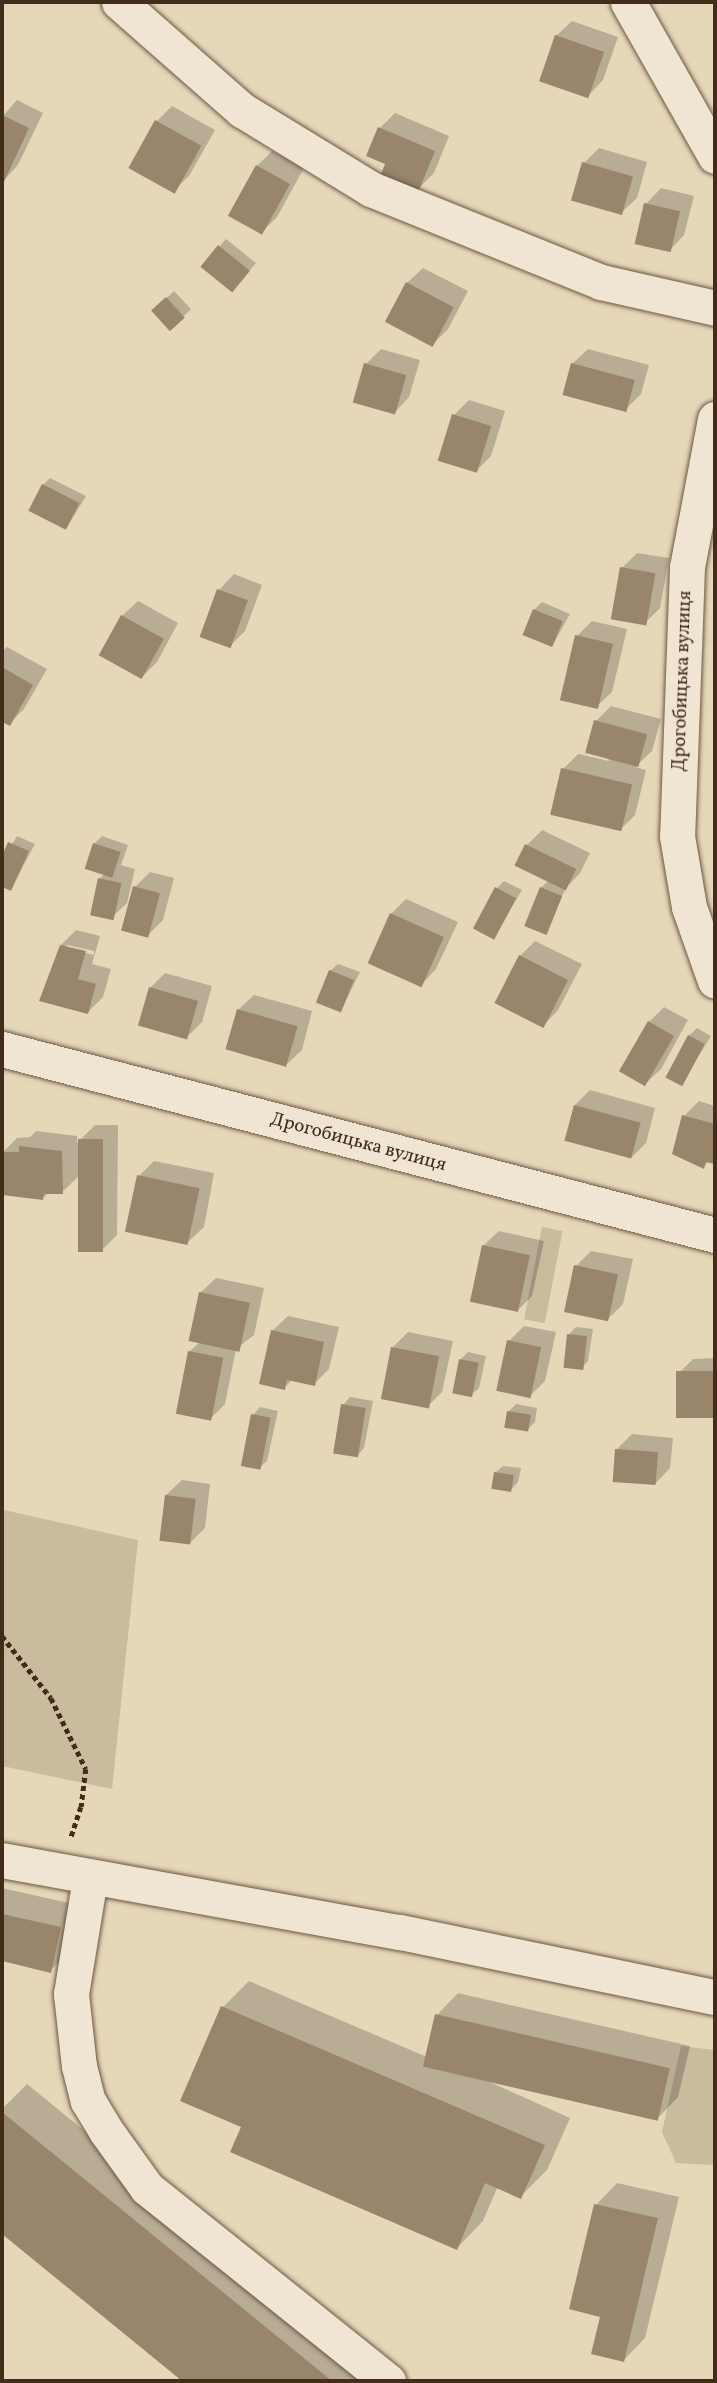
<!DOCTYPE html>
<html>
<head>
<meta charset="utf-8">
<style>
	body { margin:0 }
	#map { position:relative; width:717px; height:2383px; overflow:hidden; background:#e6d7b9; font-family:Vollkorn,serif }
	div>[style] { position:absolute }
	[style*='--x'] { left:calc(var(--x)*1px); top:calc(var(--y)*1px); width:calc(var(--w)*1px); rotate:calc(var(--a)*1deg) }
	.green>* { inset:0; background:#caba9e; transform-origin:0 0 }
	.shadow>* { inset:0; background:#0003; transform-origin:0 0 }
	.building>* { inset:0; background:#98856c; transform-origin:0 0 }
	.path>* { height:4.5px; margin-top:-2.25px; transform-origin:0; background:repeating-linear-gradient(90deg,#432c19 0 5px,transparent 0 8.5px) }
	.roads { filter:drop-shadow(0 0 2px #6c5741) drop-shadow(0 0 2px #6c5741) }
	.minor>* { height:35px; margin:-17.5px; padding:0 17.5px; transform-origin:17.5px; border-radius:17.5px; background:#efe5d2 }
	span { translate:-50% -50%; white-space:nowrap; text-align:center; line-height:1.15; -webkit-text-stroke:5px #efe5d2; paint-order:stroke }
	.street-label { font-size:19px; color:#432c19 }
	.frame { position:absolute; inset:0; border:4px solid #432c19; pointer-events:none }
</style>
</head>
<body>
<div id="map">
	<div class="green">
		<div style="left:542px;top:1227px;width:21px;height:94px;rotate:11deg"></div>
		<div style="clip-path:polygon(2px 1480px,4px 1510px,138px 1540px,112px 1789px,2px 1766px)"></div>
		<div style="clip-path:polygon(681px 2046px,715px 2050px,715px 2165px,676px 2163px,662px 2132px)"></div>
	</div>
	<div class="shadow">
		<div style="clip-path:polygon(572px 21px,618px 37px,603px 80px,588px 96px,556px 36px)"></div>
		<div style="clip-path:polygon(17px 100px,43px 113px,18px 165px,3px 181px,2px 117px)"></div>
		<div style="clip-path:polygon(172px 106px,215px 130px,189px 176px,173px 191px,131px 167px,157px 121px)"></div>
		<div style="clip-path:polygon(395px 113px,449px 136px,434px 173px,419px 188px,388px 163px,380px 128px)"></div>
		<div style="clip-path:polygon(599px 148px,647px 162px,637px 198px,621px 213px,584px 163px)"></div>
		<div style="clip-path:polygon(272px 151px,304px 168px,277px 217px,262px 232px,257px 166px)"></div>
		<div style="clip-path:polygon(661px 188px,694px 196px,684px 235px,669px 251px,646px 204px)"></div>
		<div style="clip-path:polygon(226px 239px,256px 263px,239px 283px,202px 266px)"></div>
		<div style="clip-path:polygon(423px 268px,468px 291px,448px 329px,433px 344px,407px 283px)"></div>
		<div style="left:174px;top:291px;width:25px;height:28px;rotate:47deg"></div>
		<div style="clip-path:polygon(381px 349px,420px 360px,409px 397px,394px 413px,366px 364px)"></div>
		<div style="clip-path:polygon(588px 349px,649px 365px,641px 394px,626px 409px,572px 364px)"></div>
		<div style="clip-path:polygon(469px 400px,505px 411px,491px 456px,476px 471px,454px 415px)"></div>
		<div style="clip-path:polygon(50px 478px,86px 496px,67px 527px,43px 485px)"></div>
		<div style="clip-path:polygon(637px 553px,669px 558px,660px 608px,645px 623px,622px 568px)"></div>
		<div style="clip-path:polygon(234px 574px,262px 585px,245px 631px,230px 646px,202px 636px,219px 590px)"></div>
		<div style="clip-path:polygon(138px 601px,178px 623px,157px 662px,142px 677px,122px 616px)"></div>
		<div style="clip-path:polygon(542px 602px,570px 614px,552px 646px,534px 610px)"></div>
		<div style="clip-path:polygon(592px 621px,627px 629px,612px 692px,596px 707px,577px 636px)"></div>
		<div style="clip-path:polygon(7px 647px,47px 669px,24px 709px,9px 724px,2px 720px,2px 652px)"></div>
		<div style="clip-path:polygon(611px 706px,661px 719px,652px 751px,635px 767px,646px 770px,635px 815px,620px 830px,563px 769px,578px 754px,609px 761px,596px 721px)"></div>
		<div style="clip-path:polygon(542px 830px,590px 853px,580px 873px,566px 888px,544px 933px,541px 888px,549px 880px,527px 845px)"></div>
		<div style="clip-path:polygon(17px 836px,35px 844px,11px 889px,2px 885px,2px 860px)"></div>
		<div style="clip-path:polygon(102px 836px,128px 845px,121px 865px,135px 869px,127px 903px,111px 918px,99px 879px,105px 873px,94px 844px)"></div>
		<div style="clip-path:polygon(150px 872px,174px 878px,163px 920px,148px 935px,135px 887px)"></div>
		<div style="clip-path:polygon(504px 881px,522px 890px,494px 937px,497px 888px)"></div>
		<div style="clip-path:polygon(406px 899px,458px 922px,436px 969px,421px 985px,391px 914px)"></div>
		<div style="clip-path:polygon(evenodd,76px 930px,100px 936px,92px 964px,111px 969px,103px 997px,88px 1012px,61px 945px,76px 930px,67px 945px,94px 951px,94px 955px,67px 948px,67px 945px)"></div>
		<div style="clip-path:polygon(535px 941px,582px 964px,558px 1010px,543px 1026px,520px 956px)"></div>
		<div style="clip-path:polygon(338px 964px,360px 972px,341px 1010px,330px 971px)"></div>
		<div style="clip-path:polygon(165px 973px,212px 986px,202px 1022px,187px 1037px,150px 988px)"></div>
		<div style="clip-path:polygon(254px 995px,312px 1011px,302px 1050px,286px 1065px,238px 1010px)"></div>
		<div style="clip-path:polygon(664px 1007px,688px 1020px,661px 1069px,645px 1084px,649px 1022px)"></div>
		<div style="clip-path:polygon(697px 1028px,711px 1036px,681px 1084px,689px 1036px)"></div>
		<div style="clip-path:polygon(590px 1090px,655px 1108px,646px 1143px,631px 1158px,575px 1105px)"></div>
		<div style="clip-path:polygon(699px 1101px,715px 1106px,715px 1162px,709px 1161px,703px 1167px,684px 1116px)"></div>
		<div style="clip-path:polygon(95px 1125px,118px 1125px,117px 1235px,102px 1250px,80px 1175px,62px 1192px,49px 1192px,43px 1198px,2px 1193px,2px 1153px,17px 1138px,30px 1137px,36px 1131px,77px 1136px,77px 1143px)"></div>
		<div style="clip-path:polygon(154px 1161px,214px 1173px,204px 1227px,188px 1242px,139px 1176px)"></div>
		<div style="clip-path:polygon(499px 1231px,544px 1241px,532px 1296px,517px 1311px,483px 1246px)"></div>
		<div style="clip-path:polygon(591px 1251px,633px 1259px,623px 1304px,608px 1319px,576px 1266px)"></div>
		<div style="clip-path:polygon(216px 1278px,264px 1288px,254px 1335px,236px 1349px,225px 1404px,210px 1419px,189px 1352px,200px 1342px,200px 1293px)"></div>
		<div style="clip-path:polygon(288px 1316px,339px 1327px,329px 1369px,314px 1384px,293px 1379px,284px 1388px,272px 1331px)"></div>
		<div style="clip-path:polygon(524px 1326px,556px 1332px,545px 1381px,530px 1396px,509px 1341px)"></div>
		<div style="clip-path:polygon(576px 1327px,593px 1329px,588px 1361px,581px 1369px,569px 1334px)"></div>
		<div style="clip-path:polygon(408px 1332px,453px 1341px,442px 1392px,427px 1407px,393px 1347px)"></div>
		<div style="clip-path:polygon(468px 1352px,486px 1356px,479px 1388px,471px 1395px,460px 1360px)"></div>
		<div style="clip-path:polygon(715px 1358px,715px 1416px,679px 1418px,678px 1374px,693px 1359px)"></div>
		<div style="clip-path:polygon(350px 1397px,373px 1401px,364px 1448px,357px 1456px,343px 1405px)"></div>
		<div style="clip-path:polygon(516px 1404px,537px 1408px,535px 1422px,527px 1430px,508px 1412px)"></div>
		<div style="clip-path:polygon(260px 1407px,278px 1411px,267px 1461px,259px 1468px,253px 1415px)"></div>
		<div style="clip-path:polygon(632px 1434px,673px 1438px,670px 1468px,655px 1484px,617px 1449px)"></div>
		<div style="clip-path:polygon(503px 1466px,521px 1468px,518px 1482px,511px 1490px,495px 1473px)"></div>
		<div style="clip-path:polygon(182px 1480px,210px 1484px,205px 1528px,190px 1543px,166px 1495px)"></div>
		<div style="clip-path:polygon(2px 1888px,82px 1906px,72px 1949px,50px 1971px,2px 1960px)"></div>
		<div style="clip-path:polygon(249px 1981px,427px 2057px,437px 2015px,458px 1993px,690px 2046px,678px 2097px,657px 2119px,483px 2079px,570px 2118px,547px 2170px,521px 2196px,498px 2186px,483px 2221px,457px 2248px,243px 2126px,223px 2007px)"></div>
		<div style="clip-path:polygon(27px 2084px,390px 2381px,185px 2381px,2px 2232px,2px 2109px)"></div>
		<div style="clip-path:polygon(617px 2183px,679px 2197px,645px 2338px,624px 2360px,602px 2316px,596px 2205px)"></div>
	</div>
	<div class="building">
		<div style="left:555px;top:35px;width:52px;height:49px;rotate:19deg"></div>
		<div style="clip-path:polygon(2px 115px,29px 128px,2px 186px)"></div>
		<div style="left:155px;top:120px;width:53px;height:55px;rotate:29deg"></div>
		<div style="clip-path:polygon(378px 127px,435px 151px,419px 190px,381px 174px,385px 164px,366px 156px)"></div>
		<div style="left:582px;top:162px;width:53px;height:40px;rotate:16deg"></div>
		<div style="left:256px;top:165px;width:39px;height:58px;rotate:29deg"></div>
		<div style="left:644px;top:203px;width:37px;height:42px;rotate:13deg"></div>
		<div style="left:218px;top:245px;width:41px;height:28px;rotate:39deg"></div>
		<div style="left:406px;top:282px;width:54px;height:45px;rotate:28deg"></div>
		<div style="left:166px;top:297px;width:28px;height:20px;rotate:48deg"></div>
		<div style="left:364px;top:363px;width:44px;height:41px;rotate:16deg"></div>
		<div style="left:571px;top:363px;width:66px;height:33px;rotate:15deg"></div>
		<div style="left:452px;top:414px;width:41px;height:49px;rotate:17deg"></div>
		<div style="left:42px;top:484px;width:42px;height:30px;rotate:27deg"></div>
		<div style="left:620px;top:567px;width:36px;height:53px;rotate:10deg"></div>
		<div style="left:217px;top:589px;width:33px;height:51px;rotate:20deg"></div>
		<div style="left:533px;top:609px;width:32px;height:28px;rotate:22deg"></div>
		<div style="left:121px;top:615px;width:49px;height:46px;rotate:29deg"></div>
		<div style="left:575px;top:635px;width:39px;height:67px;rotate:13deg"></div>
		<div style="clip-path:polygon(2px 667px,33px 685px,10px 726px,2px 722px)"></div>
		<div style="left:594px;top:720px;width:55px;height:34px;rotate:15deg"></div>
		<div style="left:561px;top:768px;width:73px;height:48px;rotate:13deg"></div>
		<div style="clip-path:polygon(8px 842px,29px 851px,11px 891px,2px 887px,2px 856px)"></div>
		<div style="left:93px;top:843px;width:29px;height:27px;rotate:18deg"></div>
		<div style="left:525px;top:844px;width:57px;height:24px;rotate:26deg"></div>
		<div style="left:98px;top:878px;width:24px;height:38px;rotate:12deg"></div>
		<div style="left:133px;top:886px;width:28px;height:46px;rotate:15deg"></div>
		<div style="left:495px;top:887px;width:24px;height:47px;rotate:28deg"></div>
		<div style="left:540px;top:887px;width:24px;height:42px;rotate:22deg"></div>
		<div style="left:390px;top:913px;width:59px;height:55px;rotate:24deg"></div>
		<div style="clip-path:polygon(60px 945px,86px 951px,78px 979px,96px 984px,88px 1014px,39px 1001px)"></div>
		<div style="left:519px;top:955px;width:55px;height:54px;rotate:27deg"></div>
		<div style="left:329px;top:970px;width:27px;height:35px;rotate:22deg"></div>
		<div style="left:149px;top:987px;width:51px;height:40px;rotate:16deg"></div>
		<div style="left:237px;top:1009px;width:63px;height:42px;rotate:16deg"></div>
		<div style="left:648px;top:1021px;width:30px;height:58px;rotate:30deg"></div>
		<div style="left:688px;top:1035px;width:19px;height:48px;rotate:28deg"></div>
		<div style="left:574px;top:1105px;width:69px;height:37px;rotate:15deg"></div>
		<div style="clip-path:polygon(682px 1115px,715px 1124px,715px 1164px,706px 1162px,704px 1169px,672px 1154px)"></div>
		<div style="left:103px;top:1139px;width:113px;height:25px;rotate:90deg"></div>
		<div style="clip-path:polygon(19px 1146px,62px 1151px,63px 1194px,44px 1194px,43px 1200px,2px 1195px,2px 1152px,19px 1152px)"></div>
		<div style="left:137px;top:1175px;width:64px;height:58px;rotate:12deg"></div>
		<div style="left:482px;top:1245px;width:49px;height:58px;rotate:12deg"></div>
		<div style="left:574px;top:1265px;width:45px;height:48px;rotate:12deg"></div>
		<div style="left:199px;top:1292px;width:52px;height:50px;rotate:12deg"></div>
		<div style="clip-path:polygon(271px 1330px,324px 1342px,315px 1386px,287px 1380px,285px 1390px,259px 1384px)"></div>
		<div style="left:567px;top:1334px;width:20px;height:34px;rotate:6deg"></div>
		<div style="left:507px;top:1340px;width:35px;height:52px;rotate:12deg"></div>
		<div style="left:391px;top:1347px;width:49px;height:53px;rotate:11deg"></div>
		<div style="left:188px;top:1351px;width:36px;height:64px;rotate:11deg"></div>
		<div style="left:459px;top:1359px;width:20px;height:35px;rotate:11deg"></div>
		<div style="left:715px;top:1371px;width:47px;height:39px;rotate:90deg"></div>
		<div style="left:341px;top:1404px;width:25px;height:50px;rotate:9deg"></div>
		<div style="left:507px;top:1411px;width:24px;height:17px;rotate:9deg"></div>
		<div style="left:251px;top:1414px;width:20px;height:53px;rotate:11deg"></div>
		<div style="left:615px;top:1449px;width:43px;height:33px;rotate:4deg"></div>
		<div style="left:494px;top:1472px;width:20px;height:17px;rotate:9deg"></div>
		<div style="left:165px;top:1495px;width:31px;height:46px;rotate:7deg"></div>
		<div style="clip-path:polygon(2px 1914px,61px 1927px,51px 1973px,2px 1961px)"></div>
		<div style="clip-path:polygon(221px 2006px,545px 2145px,521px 2199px,485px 2183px,457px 2250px,230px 2152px,241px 2127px,180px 2101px)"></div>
		<div style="left:435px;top:2014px;width:241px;height:54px;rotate:13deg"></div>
		<div style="clip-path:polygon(2px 2112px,332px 2381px,182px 2381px,2px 2234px)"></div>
		<div style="clip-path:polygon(594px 2204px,658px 2218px,624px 2362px,591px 2354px,600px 2317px,569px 2309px)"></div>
	</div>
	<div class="path">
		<div style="--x:2;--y:1636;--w:79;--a:51.7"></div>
		<div style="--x:51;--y:1698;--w:79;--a:63.8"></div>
		<div style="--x:86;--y:1769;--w:38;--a:97"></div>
		<div style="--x:81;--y:1807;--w:33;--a:108"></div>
	</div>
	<div class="roads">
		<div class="minor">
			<div style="--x:119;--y:2;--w:164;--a:41.3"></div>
			<div style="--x:242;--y:110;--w:151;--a:31.5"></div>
			<div style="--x:371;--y:189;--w:248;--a:22"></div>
			<div style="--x:601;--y:282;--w:117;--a:12.8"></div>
			<div style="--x:628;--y:2;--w:177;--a:60.5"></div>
			<div style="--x:715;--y:419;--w:151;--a:100.7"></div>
			<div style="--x:687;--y:567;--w:269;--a:92.1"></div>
			<div style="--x:677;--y:836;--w:72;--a:80.4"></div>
			<div style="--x:689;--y:907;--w:78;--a:70.6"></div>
			<div style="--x:2;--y:1049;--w:737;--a:14.62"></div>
			<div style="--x:2;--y:1860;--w:404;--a:10.3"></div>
			<div style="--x:400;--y:1932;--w:322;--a:11.7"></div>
			<div style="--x:90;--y:1878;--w:118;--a:99.3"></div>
			<div style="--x:71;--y:1994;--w:72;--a:83.7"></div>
			<div style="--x:79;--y:2066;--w:36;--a:76"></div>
			<div style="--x:88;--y:2101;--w:35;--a:59"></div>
			<div style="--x:106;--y:2131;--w:70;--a:54.3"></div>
			<div style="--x:147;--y:2188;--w:309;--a:38.7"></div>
		</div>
	</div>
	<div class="street-label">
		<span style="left:683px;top:681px;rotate:-88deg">Дрогобицька вулиця</span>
		<span style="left:358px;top:1143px;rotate:15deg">Дрогобицька вулиця</span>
	</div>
	<div class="frame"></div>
</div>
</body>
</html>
